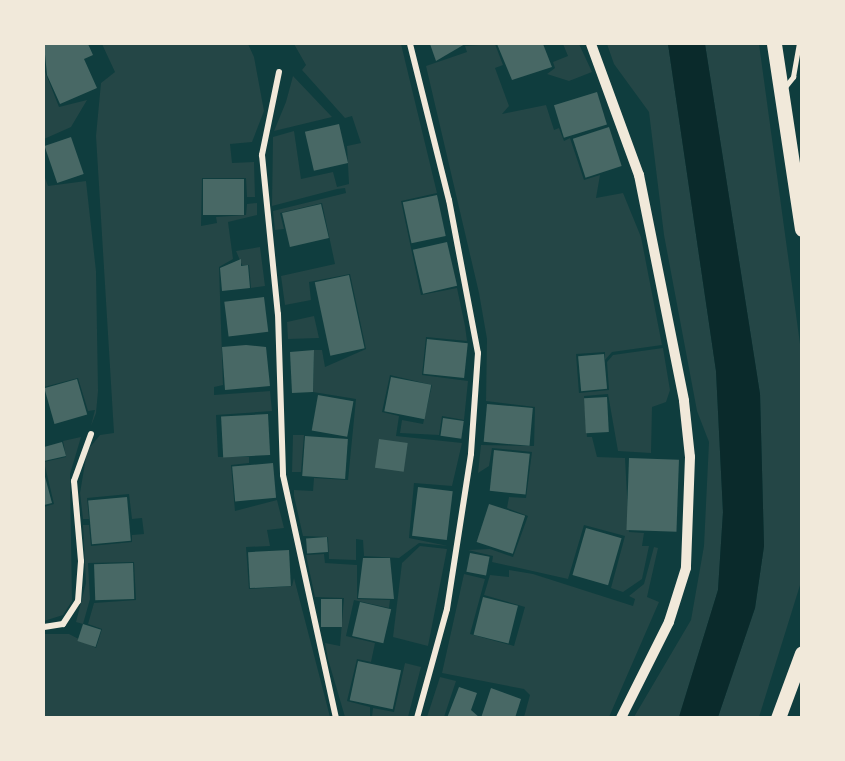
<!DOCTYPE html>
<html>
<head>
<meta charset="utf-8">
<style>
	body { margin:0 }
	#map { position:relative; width:845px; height:761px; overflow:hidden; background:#0f3d3e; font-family:"Roboto Condensed",sans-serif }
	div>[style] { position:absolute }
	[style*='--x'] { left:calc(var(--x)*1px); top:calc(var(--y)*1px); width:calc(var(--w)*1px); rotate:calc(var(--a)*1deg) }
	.green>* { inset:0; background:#244646 }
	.water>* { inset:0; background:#0a2a2b }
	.building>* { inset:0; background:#486865; transform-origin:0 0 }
	.service>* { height:4.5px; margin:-2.25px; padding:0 2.25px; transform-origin:2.25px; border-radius:2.25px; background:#f1e9da }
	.minor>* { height:6px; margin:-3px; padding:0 3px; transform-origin:3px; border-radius:3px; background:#f1e9da }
	.tertiary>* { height:10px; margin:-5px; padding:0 5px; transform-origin:5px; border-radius:5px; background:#f1e9da }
	.primary>* { height:15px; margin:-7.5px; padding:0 7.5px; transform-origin:7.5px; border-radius:7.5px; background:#f1e9da }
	span { translate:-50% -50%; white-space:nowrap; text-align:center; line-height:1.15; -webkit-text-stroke:5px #f1e9da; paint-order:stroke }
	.frame { position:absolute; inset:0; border:45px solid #f1e9da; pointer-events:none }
</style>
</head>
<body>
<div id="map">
	<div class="green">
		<div style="clip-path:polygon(102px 44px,248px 44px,254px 57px,264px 111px,252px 142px,230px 144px,232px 163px,254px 162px,255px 197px,247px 197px,246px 178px,202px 178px,201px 226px,217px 223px,216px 217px,246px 215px,247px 204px,257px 203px,257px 215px,228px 222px,233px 259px,219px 267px,223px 385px,214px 387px,214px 395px,270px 391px,272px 411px,216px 415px,218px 457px,249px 457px,249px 463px,231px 465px,235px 511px,277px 500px,284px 528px,267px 530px,270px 546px,246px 547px,249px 589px,292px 586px,294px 578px,330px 717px,44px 717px,44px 634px,69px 634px,96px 648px,102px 629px,88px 624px,94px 603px,136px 600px,134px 562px,88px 563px,90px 599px,83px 624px,76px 622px,86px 583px,83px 525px,89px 525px,91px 546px,132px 542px,132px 535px,144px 534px,142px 518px,132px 519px,129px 494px,87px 498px,89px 519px,83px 519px,80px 493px,87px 451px,100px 435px,114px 433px,96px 136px,101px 83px,115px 72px)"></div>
		<div style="clip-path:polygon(294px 44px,401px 44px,437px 193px,401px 201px,421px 295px,457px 288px,465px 326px,467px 341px,426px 337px,422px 375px,468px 381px,464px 420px,442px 416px,439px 435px,400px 433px,402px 420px,423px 424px,432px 385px,390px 375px,382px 412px,399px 416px,396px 436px,462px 443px,452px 486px,414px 483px,409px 538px,448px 546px,419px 543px,399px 558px,364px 556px,363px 540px,356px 539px,356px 560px,329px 559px,328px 537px,303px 536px,294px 496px,294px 490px,313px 491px,314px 478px,348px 480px,356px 399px,313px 392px,314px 350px,322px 350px,325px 367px,366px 349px,350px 274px,309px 282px,311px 300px,285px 305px,281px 276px,335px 264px,322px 203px,280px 213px,284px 229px,275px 230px,273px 211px,346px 193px,345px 188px,337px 189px,272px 206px,273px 137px,294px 131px,301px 179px,333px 172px,337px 187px,349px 184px,347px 146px,361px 143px,352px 116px,345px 118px,302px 70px,306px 65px)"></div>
		<div style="clip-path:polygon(495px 44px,503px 65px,495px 68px,509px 106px,502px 114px,546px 105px,554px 130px,559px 128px,564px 141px,570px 138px,584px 180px,600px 175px,596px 198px,623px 193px,641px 237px,662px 345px,612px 352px,605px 360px,605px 352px,576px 354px,579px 393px,609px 390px,607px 362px,613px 355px,663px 348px,670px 390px,666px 402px,652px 407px,651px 453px,618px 451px,608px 394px,584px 396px,587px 437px,592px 437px,597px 457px,625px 458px,629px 532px,644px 533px,642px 546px,649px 546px,642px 579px,623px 592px,611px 588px,625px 536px,584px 525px,568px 579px,492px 562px,493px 556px,468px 550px,490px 549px,513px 557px,528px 516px,507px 508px,509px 497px,526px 498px,532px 452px,492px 448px,489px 466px,478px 473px,481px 445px,534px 446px,535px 407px,486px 401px,487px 339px,479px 293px,426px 66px,467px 52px,465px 46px)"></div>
		<div style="clip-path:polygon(563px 44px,579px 44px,592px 72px,569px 81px,547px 74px,555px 68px,553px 62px,568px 56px)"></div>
		<div style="clip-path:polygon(607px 44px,668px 44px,716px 371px,723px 512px,718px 590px,679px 717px,634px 717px,691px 620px,704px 546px,709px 442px,697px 411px,664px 235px,649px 112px,614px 64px)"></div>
		<div style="clip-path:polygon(705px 44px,759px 44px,801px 351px,801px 582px,759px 717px,718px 717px,755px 608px,764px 546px,760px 394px)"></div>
		<div style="clip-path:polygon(44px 69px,59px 107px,87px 100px,71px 127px,44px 139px)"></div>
		<div style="clip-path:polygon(293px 76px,332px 117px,274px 131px,286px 102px)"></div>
		<div style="clip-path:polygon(44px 175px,48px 186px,86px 181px,96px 271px,98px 391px,96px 413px,91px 426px,95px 410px,88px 411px,78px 378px,44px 387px)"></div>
		<div style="clip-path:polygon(260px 247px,265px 286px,251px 288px,249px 265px,242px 265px,236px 251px)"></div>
		<div style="clip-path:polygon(314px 316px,319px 338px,288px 339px,287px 322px)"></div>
		<div style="clip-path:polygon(293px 435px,304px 435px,301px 472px,292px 472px)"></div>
		<div style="clip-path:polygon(81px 437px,70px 474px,72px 601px,63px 615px,44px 621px,44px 507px,54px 504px,44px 462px,66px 457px,63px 441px)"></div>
		<div style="clip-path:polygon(420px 546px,447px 549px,428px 646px,393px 637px,402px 563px)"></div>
		<div style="clip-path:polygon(654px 547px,658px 548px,647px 597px,659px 602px,609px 717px,524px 717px,530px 695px,524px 689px,442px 673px,464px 574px,485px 579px,470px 634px,514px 646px,525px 607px,484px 595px,490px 575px,509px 577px,509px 570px,533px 574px,633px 606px,635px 599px,629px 596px,644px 584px)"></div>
		<div style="clip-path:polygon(324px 554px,325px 563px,357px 565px,357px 599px,390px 600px,389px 608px,354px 600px,346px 636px,375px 643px,371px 662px,357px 659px,347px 701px,370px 707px,370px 717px,345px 717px,328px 659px,325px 643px,340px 646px,344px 598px,315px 597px,306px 555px)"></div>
		<div style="clip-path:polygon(405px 663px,421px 667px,408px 717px,372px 717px,373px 708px,394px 712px)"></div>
		<div style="clip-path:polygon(440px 677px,456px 681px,444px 717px,427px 717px)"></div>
	</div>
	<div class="water">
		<div style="clip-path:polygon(668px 44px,705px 44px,760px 394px,764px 546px,755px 608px,718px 717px,679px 717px,718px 590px,723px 512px,716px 371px)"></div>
	</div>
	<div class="building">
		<div style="clip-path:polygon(44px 44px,88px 44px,93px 55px,84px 59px,97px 88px,60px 104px,47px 75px)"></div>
		<div style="clip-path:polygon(430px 44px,465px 44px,436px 61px)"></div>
		<div style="clip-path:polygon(497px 44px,543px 44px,552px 67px,512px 80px)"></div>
		<div style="left:597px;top:92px;width:34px;height:45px;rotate:73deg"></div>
		<div style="left:339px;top:124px;width:40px;height:35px;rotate:77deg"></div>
		<div style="left:609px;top:127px;width:41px;height:38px;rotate:72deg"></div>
		<div style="left:71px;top:137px;width:39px;height:28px;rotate:71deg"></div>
		<div style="left:203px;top:179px;width:41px;height:36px"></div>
		<div style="left:437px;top:195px;width:42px;height:35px;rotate:78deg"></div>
		<div style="left:321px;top:204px;width:35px;height:40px;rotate:77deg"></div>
		<div style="left:447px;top:242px;width:45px;height:35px;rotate:77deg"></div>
		<div style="clip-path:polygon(241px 259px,241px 266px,248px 265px,250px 288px,222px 291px,220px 268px)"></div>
		<div style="left:349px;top:275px;width:75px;height:35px;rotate:78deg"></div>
		<div style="left:264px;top:297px;width:35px;height:40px;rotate:83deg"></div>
		<div style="left:427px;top:339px;width:41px;height:35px;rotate:6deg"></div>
		<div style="clip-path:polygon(246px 345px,266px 347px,270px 386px,225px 390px,222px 347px)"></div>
		<div style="clip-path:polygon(314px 350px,313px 392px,292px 393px,290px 352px)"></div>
		<div style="left:604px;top:354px;width:35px;height:26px;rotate:85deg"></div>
		<div style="left:391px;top:377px;width:41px;height:35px;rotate:11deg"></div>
		<div style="left:77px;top:379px;width:37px;height:34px;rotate:74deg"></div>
		<div style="left:318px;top:395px;width:36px;height:36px;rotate:10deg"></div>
		<div style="left:607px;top:397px;width:35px;height:23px;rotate:87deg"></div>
		<div style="left:487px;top:404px;width:46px;height:38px;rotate:5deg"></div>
		<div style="left:268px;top:414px;width:41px;height:47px;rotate:87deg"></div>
		<div style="left:443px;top:418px;width:21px;height:18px;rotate:8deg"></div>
		<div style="left:305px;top:436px;width:43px;height:40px;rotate:4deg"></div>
		<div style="left:379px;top:439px;width:29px;height:29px;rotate:8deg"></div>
		<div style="clip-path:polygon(62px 442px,66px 456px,44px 461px,44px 447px)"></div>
		<div style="left:494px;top:450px;width:36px;height:41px;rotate:6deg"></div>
		<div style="left:629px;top:458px;width:50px;height:72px;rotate:2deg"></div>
		<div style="left:273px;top:463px;width:35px;height:41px;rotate:85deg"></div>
		<div style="clip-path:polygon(44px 473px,52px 503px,44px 505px)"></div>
		<div style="left:418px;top:487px;width:35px;height:49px;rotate:7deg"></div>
		<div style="left:127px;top:497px;width:44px;height:39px;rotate:85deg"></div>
		<div style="left:489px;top:504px;width:38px;height:40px;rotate:18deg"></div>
		<div style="left:586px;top:528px;width:37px;height:49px;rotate:16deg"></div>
		<div style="left:327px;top:537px;width:15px;height:21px;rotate:86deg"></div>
		<div style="left:289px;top:550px;width:36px;height:41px;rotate:87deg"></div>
		<div style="left:470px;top:553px;width:20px;height:19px;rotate:11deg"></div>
		<div style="clip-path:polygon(363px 558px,390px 558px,394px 599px,358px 598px)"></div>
		<div style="left:133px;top:563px;width:36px;height:39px;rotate:88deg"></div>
		<div style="left:483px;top:597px;width:36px;height:39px;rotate:14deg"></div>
		<div style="left:321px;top:599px;width:21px;height:28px"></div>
		<div style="left:360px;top:602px;width:32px;height:35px;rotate:13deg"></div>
		<div style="left:83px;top:624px;width:19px;height:18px;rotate:18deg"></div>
		<div style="left:358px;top:661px;width:44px;height:40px;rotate:12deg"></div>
		<div style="clip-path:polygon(459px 687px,477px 693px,471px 710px,480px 718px,447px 718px)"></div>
		<div style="clip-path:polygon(491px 688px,521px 699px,515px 718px,481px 718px)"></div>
	</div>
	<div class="service">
		<div style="--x:785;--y:87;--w:13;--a:-51"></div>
		<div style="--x:793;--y:77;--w:34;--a:-80"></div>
	</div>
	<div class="minor">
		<div style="--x:410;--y:44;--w:161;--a:76"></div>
		<div style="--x:449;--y:200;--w:156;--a:79.3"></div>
		<div style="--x:478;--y:353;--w:101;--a:94"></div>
		<div style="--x:471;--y:454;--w:157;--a:98.8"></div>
		<div style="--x:447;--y:609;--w:113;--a:105.4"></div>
		<div style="--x:279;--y:72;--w:85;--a:101.6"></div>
		<div style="--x:262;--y:155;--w:160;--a:84.3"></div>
		<div style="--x:278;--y:314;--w:161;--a:88.2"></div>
		<div style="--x:283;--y:475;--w:249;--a:77.7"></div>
		<div style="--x:44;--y:627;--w:19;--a:-9"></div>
		<div style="--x:63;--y:624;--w:27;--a:-57"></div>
		<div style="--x:78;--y:601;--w:40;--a:-85.7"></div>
		<div style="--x:81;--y:561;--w:80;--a:-95"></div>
		<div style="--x:74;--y:481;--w:50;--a:-70.1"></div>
	</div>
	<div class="tertiary">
		<div style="--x:591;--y:44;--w:140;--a:69.9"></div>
		<div style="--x:639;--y:175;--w:230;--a:78.7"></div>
		<div style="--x:684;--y:401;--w:56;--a:83.9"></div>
		<div style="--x:690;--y:457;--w:111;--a:92.1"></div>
		<div style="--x:686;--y:568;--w:57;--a:107.5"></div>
		<div style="--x:669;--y:622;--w:107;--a:116.6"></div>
	</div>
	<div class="primary">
		<div style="--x:774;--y:44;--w:187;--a:81.4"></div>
		<div style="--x:778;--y:718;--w:69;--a:-69.7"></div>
	</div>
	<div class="frame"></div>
</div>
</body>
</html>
